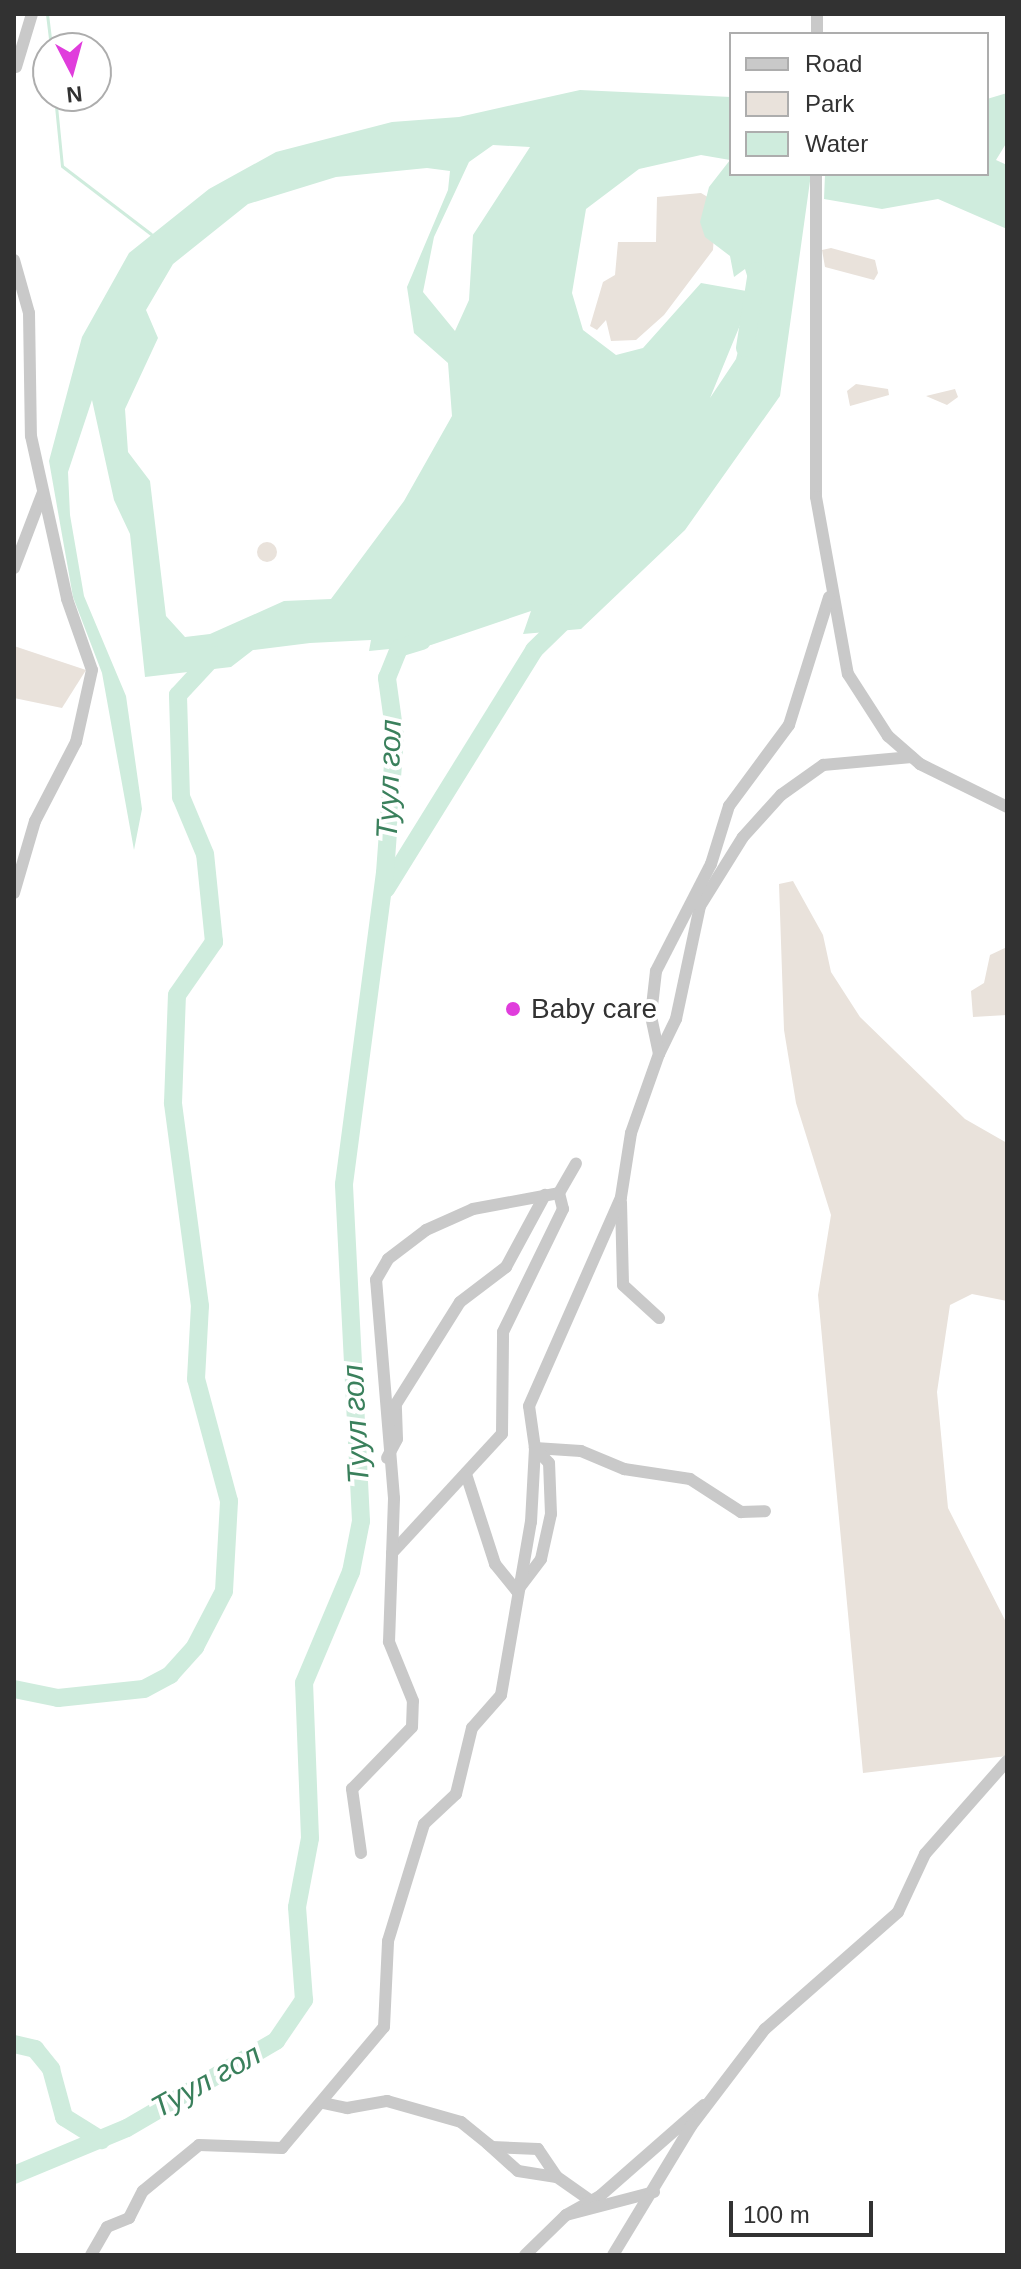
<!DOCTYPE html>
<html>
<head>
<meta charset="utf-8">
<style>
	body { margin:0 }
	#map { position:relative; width:1021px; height:2269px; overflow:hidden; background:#fff; font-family:Helvetica,sans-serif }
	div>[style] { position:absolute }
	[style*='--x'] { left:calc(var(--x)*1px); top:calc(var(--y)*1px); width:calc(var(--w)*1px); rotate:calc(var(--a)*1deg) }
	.green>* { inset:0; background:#e9e2db }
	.round { border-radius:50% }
	.water>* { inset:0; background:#cfecdd }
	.stream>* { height:3px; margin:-1.5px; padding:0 1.5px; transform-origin:1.5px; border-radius:1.5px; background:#cfecdd }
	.river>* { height:18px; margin:-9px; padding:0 9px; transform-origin:9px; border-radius:9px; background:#cfecdd }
	.minor>* { height:12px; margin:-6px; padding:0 6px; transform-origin:6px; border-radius:6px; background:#c9c9c9 }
	.dots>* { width:22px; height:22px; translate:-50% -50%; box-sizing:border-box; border:4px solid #fff; border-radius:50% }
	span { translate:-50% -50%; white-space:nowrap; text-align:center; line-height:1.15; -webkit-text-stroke:8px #fff; paint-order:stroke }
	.poi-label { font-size:28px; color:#323232 }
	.left { translate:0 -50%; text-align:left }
	.water-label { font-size:30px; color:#3a805c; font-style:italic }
	.frame { position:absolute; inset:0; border:16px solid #323232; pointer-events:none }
	.legend { position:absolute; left:729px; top:32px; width:260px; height:144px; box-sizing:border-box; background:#fff; border:2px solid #adadad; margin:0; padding:10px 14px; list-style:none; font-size:24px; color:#323232 }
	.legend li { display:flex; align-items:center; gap:16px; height:40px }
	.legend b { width:40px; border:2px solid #adadad }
	.north { position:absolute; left:32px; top:32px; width:80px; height:80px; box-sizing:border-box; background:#fff; border:2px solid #adadad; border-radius:50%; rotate:174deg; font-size:22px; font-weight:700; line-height:32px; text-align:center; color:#323232 }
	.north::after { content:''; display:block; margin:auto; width:28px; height:36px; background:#e03ddc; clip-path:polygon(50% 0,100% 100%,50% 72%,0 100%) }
	.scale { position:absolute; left:729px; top:2201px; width:144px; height:36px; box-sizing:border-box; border:4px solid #323232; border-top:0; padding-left:10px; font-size:24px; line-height:28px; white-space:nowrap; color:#323232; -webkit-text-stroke:6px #fff; paint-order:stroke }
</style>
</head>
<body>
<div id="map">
	<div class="green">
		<div style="clip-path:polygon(701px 193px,716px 202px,713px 250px,664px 315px,636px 340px,611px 341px,606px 320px,597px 330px,590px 326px,603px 282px,615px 275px,618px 242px,656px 242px,657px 197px)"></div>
		<div style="clip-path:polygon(831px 248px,875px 260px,878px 273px,874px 280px,825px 267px,822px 250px)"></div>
		<div style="clip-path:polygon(856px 384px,888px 389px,889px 395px,850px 406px,847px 391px)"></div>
		<div style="clip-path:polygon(955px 389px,958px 397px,947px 405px,926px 396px)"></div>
		<div class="round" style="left:257px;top:542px;width:20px;height:20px"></div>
		<div style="clip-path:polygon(14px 646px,86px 670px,62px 708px,14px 698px)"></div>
		<div style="clip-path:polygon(793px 881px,823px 935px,831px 972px,860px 1017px,965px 1119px,1007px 1143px,1007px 1301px,972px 1294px,950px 1305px,937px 1392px,948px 1508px,1007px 1624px,1007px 1756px,863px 1773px,818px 1295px,831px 1215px,796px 1103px,784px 1030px,779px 884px)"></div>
		<div style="clip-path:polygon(1007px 947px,1007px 1015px,973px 1017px,971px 991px,984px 983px,990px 955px)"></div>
	</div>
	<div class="water">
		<div style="clip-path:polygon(evenodd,580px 90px,731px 97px,731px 174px,811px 174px,780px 396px,685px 530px,581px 629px,523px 634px,531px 611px,431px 645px,369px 651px,371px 640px,310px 643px,253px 650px,231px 667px,145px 677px,130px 534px,114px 500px,92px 400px,68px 472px,70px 515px,84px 596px,126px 696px,142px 809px,134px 850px,102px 673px,73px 597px,49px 461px,82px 337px,129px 253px,209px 189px,276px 152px,392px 122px,459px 117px,580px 90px,493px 145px,530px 147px,473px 235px,469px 300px,455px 331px,423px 292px,434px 237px,469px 162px,493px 145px,580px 90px,701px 155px,730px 160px,709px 187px,700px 222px,705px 237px,730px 256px,734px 277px,745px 269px,752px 292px,701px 283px,643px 348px,616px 355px,583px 330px,572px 293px,586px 209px,639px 169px,701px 155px,580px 90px,427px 168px,450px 171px,448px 190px,407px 287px,414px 333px,448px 363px,452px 416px,404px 501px,331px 599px,284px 601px,210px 634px,185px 637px,166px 616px,150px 481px,128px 452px,125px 409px,158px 338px,146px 310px,173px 264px,248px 204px,336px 177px,427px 168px,580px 90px,752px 296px,736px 359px,710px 398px,752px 296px)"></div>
		<div style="clip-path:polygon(1007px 93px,1007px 142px,996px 160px,1007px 165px,1007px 229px,938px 199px,882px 209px,824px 199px,825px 174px,987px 174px,987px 99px)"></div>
	</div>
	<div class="stream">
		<div style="--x:47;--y:14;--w:34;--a:83"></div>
		<div style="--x:55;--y:96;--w:70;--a:84.3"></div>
		<div style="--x:62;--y:166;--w:112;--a:37.4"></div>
	</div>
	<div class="river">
		<div style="--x:745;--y:348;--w:78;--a:-81.1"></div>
		<div style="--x:386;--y:889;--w:281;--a:-58.2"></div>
		<div style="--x:534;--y:650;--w:53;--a:-44.2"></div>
		<div style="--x:14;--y:1689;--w:45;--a:11.6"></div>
		<div style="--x:58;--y:1698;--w:86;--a:-6"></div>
		<div style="--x:144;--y:1689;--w:30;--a:-28"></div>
		<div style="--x:170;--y:1675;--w:38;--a:-48"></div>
		<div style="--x:195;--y:1647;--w:63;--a:-62.6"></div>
		<div style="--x:224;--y:1591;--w:90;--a:-86.8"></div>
		<div style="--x:229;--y:1501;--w:126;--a:-105.1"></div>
		<div style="--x:196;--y:1379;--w:73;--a:-86.9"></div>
		<div style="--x:200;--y:1306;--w:205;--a:-97.6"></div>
		<div style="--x:173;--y:1103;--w:108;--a:-87.9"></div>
		<div style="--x:177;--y:995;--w:65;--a:-55.1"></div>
		<div style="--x:214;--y:942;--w:88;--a:-95.8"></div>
		<div style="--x:205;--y:854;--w:62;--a:-112.8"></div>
		<div style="--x:181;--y:797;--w:102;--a:-91.7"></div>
		<div style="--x:178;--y:695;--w:54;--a:-47.2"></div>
		<div style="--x:14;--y:2044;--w:22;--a:13"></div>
		<div style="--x:35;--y:2049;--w:26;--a:51"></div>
		<div style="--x:51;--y:2069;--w:50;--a:74.8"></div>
		<div style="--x:64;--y:2117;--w:44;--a:31.9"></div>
		<div style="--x:14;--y:2175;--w:122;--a:-22.6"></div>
		<div style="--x:127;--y:2128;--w:173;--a:-30.3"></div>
		<div style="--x:276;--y:2041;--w:50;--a:-55.7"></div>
		<div style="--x:304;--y:2000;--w:93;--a:-94.3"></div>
		<div style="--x:297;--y:1907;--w:70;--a:-79.3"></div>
		<div style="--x:310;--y:1838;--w:155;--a:-92.2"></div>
		<div style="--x:304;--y:1683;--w:121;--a:-67.1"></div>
		<div style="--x:351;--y:1572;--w:52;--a:-78.9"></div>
		<div style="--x:361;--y:1521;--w:337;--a:-92.9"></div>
		<div style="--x:344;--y:1184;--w:314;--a:-82.5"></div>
		<div style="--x:385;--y:873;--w:137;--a:-85.8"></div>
		<div style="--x:395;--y:736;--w:59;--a:-97.9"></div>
		<div style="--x:387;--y:678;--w:32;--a:-68"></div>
		<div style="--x:399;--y:648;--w:24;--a:-17"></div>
	</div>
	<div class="minor">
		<div style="--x:817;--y:34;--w:20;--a:-90"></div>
		<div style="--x:16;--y:67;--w:55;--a:-73.2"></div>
		<div style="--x:816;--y:174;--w:323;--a:90"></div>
		<div style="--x:816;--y:497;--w:180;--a:79.8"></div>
		<div style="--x:848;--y:674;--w:74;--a:57.2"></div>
		<div style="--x:888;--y:736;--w:43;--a:41.2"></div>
		<div style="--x:920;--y:764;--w:97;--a:26.3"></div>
		<div style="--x:14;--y:260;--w:55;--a:74.2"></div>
		<div style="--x:29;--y:313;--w:123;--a:89.1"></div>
		<div style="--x:31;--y:436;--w:167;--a:77.5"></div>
		<div style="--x:67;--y:599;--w:75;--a:70.6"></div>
		<div style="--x:92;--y:670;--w:74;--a:102.5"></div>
		<div style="--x:76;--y:742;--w:89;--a:117.4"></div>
		<div style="--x:35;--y:821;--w:75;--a:106.3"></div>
		<div style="--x:14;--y:568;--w:81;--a:-69.1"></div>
		<div style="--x:659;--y:1054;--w:39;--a:-64"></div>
		<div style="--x:676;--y:1019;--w:116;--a:-78"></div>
		<div style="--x:700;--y:906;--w:81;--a:-58.1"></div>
		<div style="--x:743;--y:837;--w:57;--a:-47.9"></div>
		<div style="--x:781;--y:795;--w:52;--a:-35.5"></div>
		<div style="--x:823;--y:765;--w:89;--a:-5.1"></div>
		<div style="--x:621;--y:1202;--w:83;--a:88.6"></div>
		<div style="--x:623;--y:1285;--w:49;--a:42.5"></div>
		<div style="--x:535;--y:1448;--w:46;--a:3.7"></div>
		<div style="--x:581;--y:1451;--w:47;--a:22.7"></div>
		<div style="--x:624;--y:1469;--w:67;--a:8.6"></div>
		<div style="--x:690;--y:1479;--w:61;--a:32.9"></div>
		<div style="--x:741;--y:1512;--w:24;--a:-2"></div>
		<div style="--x:387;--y:1458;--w:21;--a:-62"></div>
		<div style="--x:397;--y:1439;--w:35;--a:-92"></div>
		<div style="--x:396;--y:1404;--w:120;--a:-57.9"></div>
		<div style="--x:460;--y:1302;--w:58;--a:-37.3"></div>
		<div style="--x:506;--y:1267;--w:82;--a:-61.6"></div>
		<div style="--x:466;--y:1474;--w:95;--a:72.1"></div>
		<div style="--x:495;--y:1564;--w:35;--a:51"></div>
		<div style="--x:517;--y:1591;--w:40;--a:-53"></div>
		<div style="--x:541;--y:1559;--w:46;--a:-77.5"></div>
		<div style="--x:551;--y:1514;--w:51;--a:-92.2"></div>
		<div style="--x:549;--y:1463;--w:21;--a:-133"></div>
		<div style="--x:392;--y:1553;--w:162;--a:-47.3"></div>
		<div style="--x:502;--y:1434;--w:102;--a:-89.4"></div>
		<div style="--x:503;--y:1332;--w:137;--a:-64"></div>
		<div style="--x:563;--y:1209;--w:16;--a:-104"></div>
		<div style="--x:559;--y:1193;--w:34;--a:-60"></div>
		<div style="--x:361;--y:1853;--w:65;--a:-98"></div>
		<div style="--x:352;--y:1789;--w:86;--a:-45.9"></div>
		<div style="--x:412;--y:1727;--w:26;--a:-88"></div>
		<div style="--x:413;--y:1701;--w:64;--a:-112.1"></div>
		<div style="--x:389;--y:1642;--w:144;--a:-88"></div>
		<div style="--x:394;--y:1498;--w:219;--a:-94.7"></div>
		<div style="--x:376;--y:1280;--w:24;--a:-60"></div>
		<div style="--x:388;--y:1259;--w:48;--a:-37.3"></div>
		<div style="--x:426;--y:1230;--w:51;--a:-24.1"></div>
		<div style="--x:473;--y:1209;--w:87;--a:-10.5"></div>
		<div style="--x:323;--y:2103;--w:25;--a:12"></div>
		<div style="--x:347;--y:2108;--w:41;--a:-9.9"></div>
		<div style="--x:387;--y:2101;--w:77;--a:15.8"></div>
		<div style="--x:461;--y:2122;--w:40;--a:39"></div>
		<div style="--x:492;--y:2147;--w:46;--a:2.5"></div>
		<div style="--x:538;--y:2149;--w:34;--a:56"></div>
		<div style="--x:557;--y:2177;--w:42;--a:35.2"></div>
		<div style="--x:488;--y:2144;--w:40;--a:42"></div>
		<div style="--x:518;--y:2171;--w:39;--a:9"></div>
		<div style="--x:566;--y:2215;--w:39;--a:-29"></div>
		<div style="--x:600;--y:2196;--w:138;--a:-41.2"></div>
		<div style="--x:91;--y:2255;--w:32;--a:-60"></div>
		<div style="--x:107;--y:2227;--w:24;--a:-22"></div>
		<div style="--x:129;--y:2218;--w:30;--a:-63"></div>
		<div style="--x:143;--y:2191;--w:72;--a:-39.4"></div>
		<div style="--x:199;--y:2145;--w:83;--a:2.1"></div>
		<div style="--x:282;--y:2148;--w:158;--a:-49.9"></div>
		<div style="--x:384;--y:2027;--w:86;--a:-87.3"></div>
		<div style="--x:388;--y:1941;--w:122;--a:-72.9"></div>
		<div style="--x:424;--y:1824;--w:44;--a:-43.2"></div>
		<div style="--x:456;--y:1794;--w:68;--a:-76.4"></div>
		<div style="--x:472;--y:1728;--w:44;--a:-48.7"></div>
		<div style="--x:501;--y:1695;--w:176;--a:-80.2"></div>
		<div style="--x:531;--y:1522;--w:74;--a:-86.9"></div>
		<div style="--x:535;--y:1448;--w:42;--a:-98.1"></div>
		<div style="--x:529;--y:1406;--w:228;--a:-66.2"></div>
		<div style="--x:621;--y:1197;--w:65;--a:-81.1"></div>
		<div style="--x:631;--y:1133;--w:84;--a:-70.5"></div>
		<div style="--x:659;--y:1054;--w:40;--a:-102"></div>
		<div style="--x:651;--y:1015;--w:44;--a:-83.5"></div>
		<div style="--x:656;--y:971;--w:120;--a:-62.8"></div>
		<div style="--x:711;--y:864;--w:61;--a:-72.8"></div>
		<div style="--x:729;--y:806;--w:101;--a:-53.5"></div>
		<div style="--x:789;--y:725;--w:134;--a:-72.6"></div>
		<div style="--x:525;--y:2255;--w:57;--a:-44.3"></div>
		<div style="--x:566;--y:2215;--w:91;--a:-14.6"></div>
		<div style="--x:613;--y:2255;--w:151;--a:-58.8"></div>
		<div style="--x:691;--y:2126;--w:122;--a:-52.7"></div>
		<div style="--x:765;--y:2029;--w:177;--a:-41.3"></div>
		<div style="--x:898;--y:1912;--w:64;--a:-65"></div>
		<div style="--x:925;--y:1854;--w:124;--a:-48.6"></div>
	</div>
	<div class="dots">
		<div style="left:513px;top:1009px;background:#e03ddc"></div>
	</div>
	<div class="poi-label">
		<span class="left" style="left:531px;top:1009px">Baby care</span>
	</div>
	<div class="water-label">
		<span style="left:389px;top:779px;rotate:-88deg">Туул гол</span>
		<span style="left:356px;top:1424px;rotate:-93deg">Туул гол</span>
		<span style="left:206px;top:2081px;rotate:-29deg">Туул гол</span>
	</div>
	<div class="frame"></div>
	<ul class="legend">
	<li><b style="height:10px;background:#c9c9c9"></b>Road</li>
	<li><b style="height:22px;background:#e9e2db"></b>Park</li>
	<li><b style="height:22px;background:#cfecdd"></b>Water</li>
	</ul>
	<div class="north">N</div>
	<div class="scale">100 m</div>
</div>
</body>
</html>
